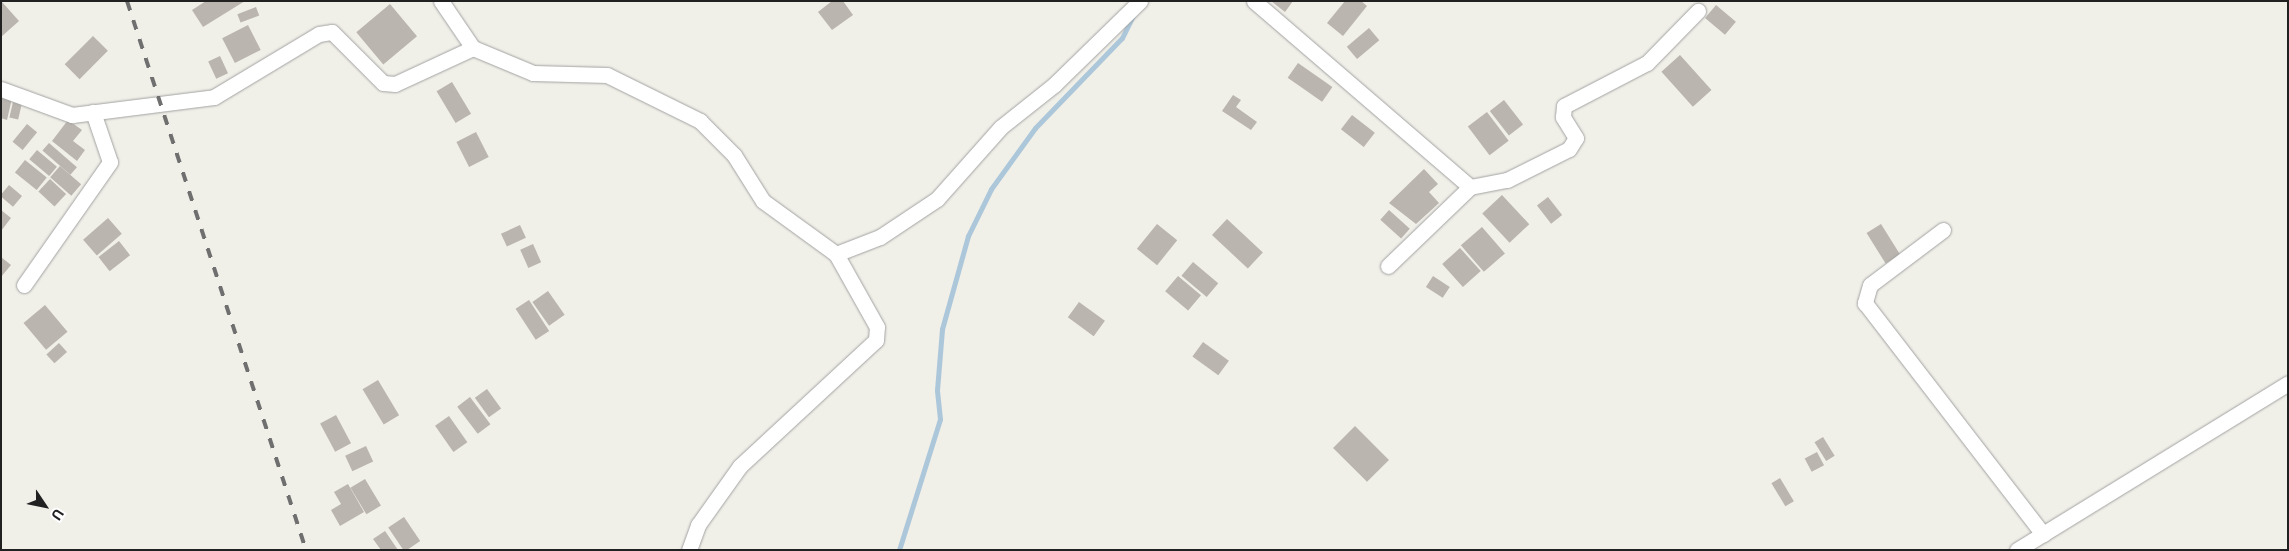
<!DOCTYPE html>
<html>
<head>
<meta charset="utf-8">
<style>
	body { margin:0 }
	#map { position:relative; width:2289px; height:551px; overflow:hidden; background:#f0efe8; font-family:"Public Sans",sans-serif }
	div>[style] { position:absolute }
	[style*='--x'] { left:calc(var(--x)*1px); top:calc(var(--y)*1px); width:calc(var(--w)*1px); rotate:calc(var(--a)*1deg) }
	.stream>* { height:5px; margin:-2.5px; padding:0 2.5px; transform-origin:2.5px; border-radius:2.5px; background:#acc7da }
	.building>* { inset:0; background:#bab5ae; transform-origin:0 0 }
	.roads { filter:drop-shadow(0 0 1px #a2a2a2) drop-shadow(0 0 1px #a2a2a2) }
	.street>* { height:15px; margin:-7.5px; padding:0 7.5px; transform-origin:7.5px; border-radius:7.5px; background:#fff }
	.rail>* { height:4px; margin-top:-2px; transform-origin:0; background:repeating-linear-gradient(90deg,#6f6f6f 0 10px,transparent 0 20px) }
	span { translate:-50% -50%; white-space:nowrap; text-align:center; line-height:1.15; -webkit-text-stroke:4px #fff; paint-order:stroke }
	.frame { position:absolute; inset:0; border:2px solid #212121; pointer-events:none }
	.north { position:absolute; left:20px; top:481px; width:50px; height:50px; -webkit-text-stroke:4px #fff; paint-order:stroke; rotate:124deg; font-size:14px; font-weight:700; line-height:20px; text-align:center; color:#212121 }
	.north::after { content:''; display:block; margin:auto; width:18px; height:22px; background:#212121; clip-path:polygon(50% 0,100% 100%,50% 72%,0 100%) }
</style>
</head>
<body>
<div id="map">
	<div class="stream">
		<div style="--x:899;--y:550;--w:137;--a:-72.6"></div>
		<div style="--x:940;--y:419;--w:29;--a:-96"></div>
		<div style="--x:937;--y:390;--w:61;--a:-85.3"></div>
		<div style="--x:942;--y:329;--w:97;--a:-74.4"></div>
		<div style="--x:968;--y:236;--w:52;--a:-63.9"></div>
		<div style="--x:991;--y:189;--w:75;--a:-54.2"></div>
		<div style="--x:1035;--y:128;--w:125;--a:-46"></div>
		<div style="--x:1122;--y:38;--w:25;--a:-64"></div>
	</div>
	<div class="building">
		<div style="clip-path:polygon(206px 1px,245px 1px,203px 27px,192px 10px)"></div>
		<div style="clip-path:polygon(832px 1px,843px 1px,853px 15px,832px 30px,818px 12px)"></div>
		<div style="clip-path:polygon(1271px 1px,1293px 1px,1285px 12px)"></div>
		<div style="clip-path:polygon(1345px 1px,1361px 1px,1367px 6px,1343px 36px,1327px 23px)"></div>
		<div style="clip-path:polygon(2px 2px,19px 21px,1px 37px,1px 3px)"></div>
		<div style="left:390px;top:4px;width:42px;height:44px;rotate:50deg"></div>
		<div style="left:1716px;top:5px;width:26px;height:17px;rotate:40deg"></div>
		<div style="left:256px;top:7px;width:9px;height:20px;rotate:69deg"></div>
		<div style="left:248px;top:25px;width:28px;height:29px;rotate:63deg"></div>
		<div style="left:1369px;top:28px;width:16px;height:29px;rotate:50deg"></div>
		<div style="left:93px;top:36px;width:21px;height:40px;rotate:45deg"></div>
		<div style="left:1680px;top:55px;width:47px;height:25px;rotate:48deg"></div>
		<div style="left:220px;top:56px;width:19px;height:13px;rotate:65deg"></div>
		<div style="left:1298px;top:63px;width:42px;height:18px;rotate:35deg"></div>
		<div style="left:452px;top:82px;width:37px;height:18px;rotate:59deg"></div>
		<div style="clip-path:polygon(1px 95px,12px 98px,7px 120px,1px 118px)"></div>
		<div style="clip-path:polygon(1233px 95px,1241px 100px,1236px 107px,1257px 122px,1251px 130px,1222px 111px)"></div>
		<div style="left:1504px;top:100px;width:31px;height:18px;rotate:52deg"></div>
		<div style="left:13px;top:102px;width:9px;height:16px;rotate:13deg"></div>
		<div style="left:1487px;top:112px;width:36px;height:24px;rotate:53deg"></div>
		<div style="left:1352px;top:115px;width:29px;height:18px;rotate:38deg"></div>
		<div style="clip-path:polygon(68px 120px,82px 130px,73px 141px,85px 150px,77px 161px,52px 141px)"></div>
		<div style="left:27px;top:124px;width:13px;height:23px;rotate:39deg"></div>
		<div style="left:476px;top:132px;width:28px;height:22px;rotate:63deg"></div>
		<div style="left:49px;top:143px;width:37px;height:10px;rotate:41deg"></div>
		<div style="left:37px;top:150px;width:26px;height:12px;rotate:40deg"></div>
		<div style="left:25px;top:160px;width:28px;height:16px;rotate:39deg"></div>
		<div style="left:60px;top:166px;width:28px;height:15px;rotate:41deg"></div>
		<div style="clip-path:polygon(1424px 169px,1438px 184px,1429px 192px,1439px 203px,1416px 224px,1389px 203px)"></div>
		<div style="left:50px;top:179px;width:22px;height:17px;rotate:43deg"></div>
		<div style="left:9px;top:185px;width:17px;height:14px;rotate:40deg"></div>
		<div style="left:1502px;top:195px;width:40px;height:27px;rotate:47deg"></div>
		<div style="left:1548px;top:197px;width:23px;height:14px;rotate:52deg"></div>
		<div style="clip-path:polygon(1px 210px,11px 218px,1px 231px)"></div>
		<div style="left:1389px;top:210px;width:28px;height:13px;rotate:42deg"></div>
		<div style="left:108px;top:218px;width:21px;height:33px;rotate:49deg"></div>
		<div style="left:1227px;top:219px;width:49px;height:22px;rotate:43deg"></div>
		<div style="left:1157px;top:224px;width:26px;height:32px;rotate:39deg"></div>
		<div style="left:1881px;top:224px;width:36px;height:17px;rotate:58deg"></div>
		<div style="left:520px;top:225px;width:14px;height:21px;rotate:65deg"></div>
		<div style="left:1482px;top:227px;width:35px;height:28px;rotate:49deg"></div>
		<div style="left:119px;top:241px;width:18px;height:26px;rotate:52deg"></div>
		<div style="left:533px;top:244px;width:20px;height:14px;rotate:66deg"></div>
		<div style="left:1460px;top:248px;width:31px;height:24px;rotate:48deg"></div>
		<div style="clip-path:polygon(1px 257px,11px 265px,1px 277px)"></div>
		<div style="left:1193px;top:262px;width:33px;height:18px;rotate:40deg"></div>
		<div style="left:1178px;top:276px;width:30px;height:20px;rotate:40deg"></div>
		<div style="left:1433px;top:276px;width:20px;height:13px;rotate:33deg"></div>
		<div style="left:548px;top:291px;width:29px;height:19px;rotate:55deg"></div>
		<div style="left:529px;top:300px;width:37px;height:16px;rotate:57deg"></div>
		<div style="left:1079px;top:302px;width:32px;height:19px;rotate:36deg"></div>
		<div style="left:45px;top:305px;width:35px;height:28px;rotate:50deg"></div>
		<div style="left:1203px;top:342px;width:32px;height:18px;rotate:36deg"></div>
		<div style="left:59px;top:343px;width:12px;height:17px;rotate:48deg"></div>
		<div style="left:378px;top:380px;width:41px;height:18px;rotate:59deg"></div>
		<div style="left:487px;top:389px;width:24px;height:15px;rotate:54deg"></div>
		<div style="left:470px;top:397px;width:34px;height:16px;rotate:53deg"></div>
		<div style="left:336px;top:415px;width:32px;height:18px;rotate:62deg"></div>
		<div style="left:449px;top:416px;width:32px;height:17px;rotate:55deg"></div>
		<div style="left:1355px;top:426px;width:48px;height:31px;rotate:45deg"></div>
		<div style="left:1823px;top:437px;width:22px;height:10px;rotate:58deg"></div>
		<div style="left:366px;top:446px;width:17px;height:23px;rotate:65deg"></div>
		<div style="left:1817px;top:452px;width:15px;height:14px;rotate:62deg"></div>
		<div style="left:1780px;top:478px;width:27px;height:10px;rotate:59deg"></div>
		<div style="left:365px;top:479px;width:31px;height:17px;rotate:59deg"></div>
		<div style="clip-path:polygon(348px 484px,364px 512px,340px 526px,331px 510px,341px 504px,334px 492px)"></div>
		<div style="left:404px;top:517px;width:29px;height:19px;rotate:56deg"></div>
		<div style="clip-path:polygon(385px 531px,398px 550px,381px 550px,373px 539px)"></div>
	</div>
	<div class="roads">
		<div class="street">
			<div style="--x:441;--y:1;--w:57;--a:55.8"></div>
			<div style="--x:1254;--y:1;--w:285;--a:40.7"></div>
			<div style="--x:1470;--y:187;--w:38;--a:-11"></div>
			<div style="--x:1507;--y:180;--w:69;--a:-26.6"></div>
			<div style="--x:1569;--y:149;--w:13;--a:-58"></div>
			<div style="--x:1576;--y:138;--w:25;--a:-122"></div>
			<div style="--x:1563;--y:117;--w:11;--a:-85"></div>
			<div style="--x:1564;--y:106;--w:93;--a:-27.4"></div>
			<div style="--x:1647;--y:63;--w:73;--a:-45.6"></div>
			<div style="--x:1;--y:89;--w:76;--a:20.1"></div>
			<div style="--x:72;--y:115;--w:143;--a:-7.2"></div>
			<div style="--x:214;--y:97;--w:122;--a:-31"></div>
			<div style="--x:319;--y:34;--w:13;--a:-9"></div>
			<div style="--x:332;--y:32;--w:72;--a:45"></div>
			<div style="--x:383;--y:83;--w:12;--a:5"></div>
			<div style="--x:395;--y:84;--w:86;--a:-24.8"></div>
			<div style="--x:473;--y:48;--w:65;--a:22.6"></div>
			<div style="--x:533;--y:73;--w:74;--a:1.5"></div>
			<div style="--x:607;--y:75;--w:104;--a:26.3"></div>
			<div style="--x:700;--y:121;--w:48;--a:45"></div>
			<div style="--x:734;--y:155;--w:54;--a:57.8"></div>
			<div style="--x:763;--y:201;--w:90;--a:36"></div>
			<div style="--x:836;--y:254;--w:47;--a:-21.1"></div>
			<div style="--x:880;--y:237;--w:69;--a:-33.7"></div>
			<div style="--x:937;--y:199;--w:96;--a:-48.4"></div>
			<div style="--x:1001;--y:127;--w:69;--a:-38.5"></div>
			<div style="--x:1055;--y:84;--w:119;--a:-44.3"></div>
			<div style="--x:1943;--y:230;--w:91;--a:143"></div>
			<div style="--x:1870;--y:285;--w:19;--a:106"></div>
			<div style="--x:1865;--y:303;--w:292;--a:52.4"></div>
			<div style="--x:1388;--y:266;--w:114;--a:-43.9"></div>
			<div style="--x:24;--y:285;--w:150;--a:-55"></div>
			<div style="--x:110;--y:162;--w:53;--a:-108.8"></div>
			<div style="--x:689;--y:550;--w:27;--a:-70"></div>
			<div style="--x:698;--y:525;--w:72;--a:-54.6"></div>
			<div style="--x:740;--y:466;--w:185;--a:-42.8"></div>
			<div style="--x:876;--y:340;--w:13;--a:-86"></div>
			<div style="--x:877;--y:327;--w:84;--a:-119.3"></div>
			<div style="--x:2017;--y:550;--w:318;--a:-31.6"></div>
		</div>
	</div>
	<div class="rail">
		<div style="--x:127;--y:1;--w:577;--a:71.94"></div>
	</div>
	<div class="frame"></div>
	<div class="north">U</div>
</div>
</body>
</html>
